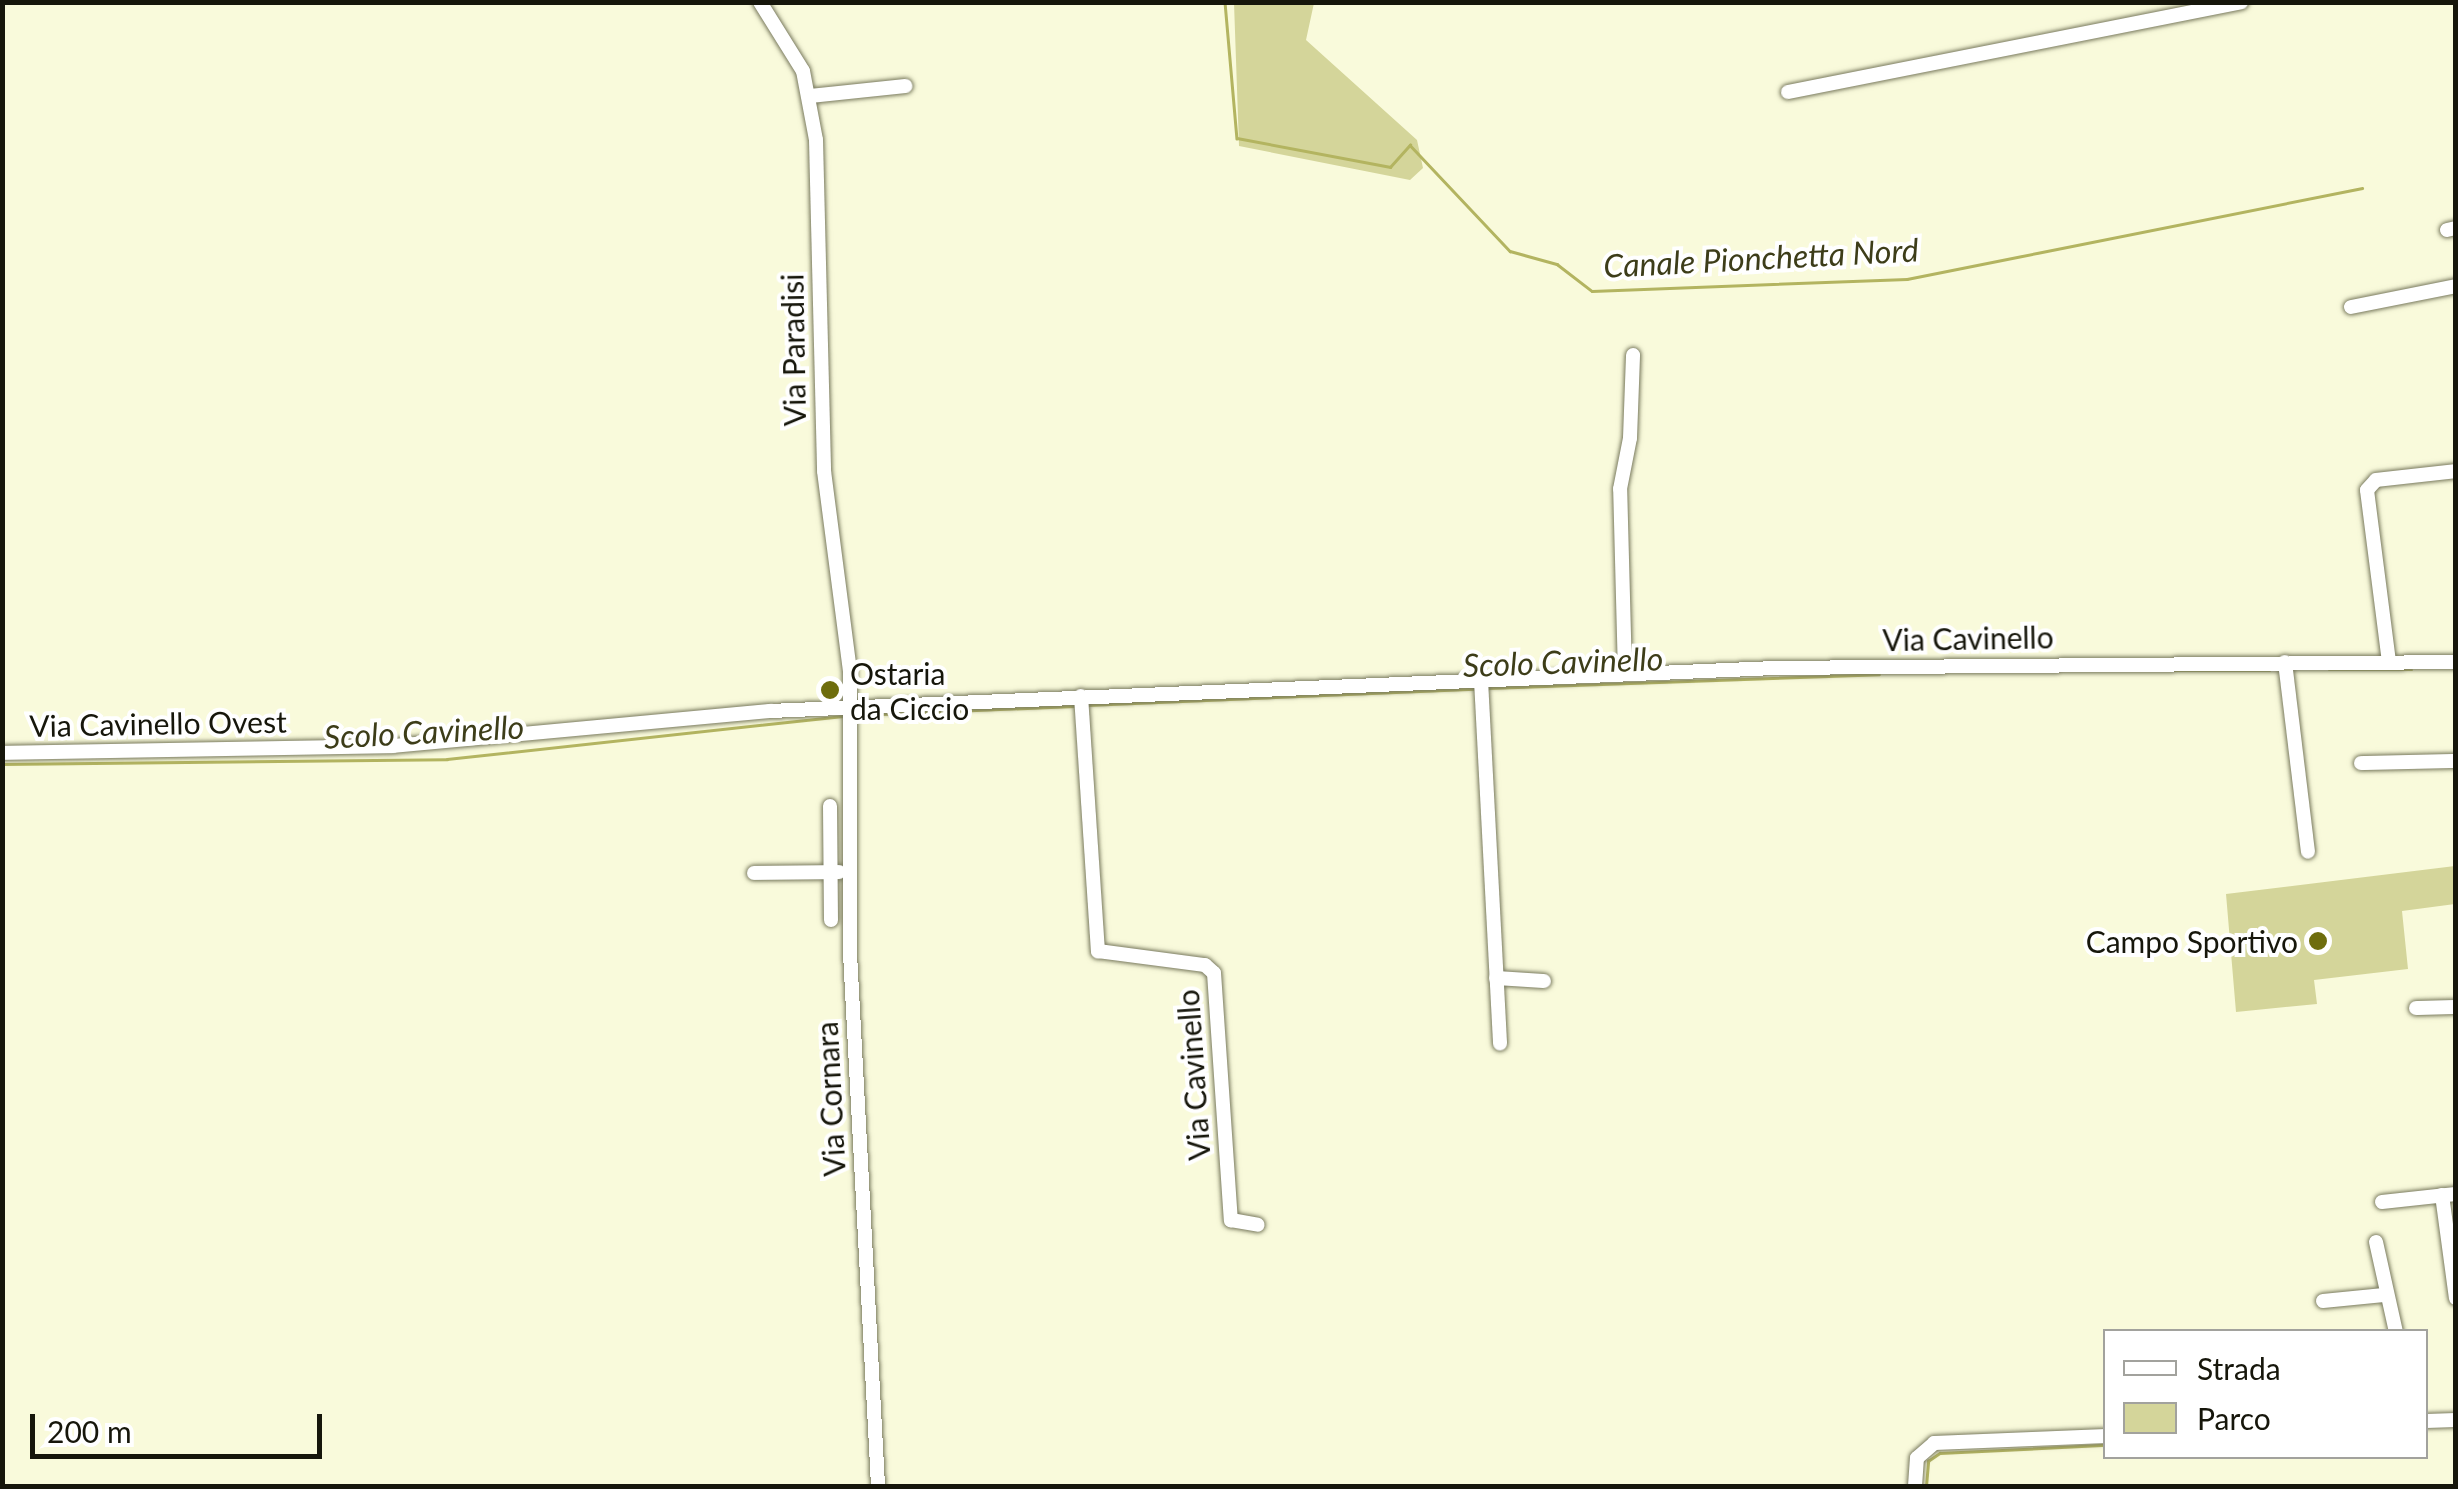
<!DOCTYPE html>
<html>
<head>
<meta charset="utf-8">
<style>
	body { margin:0 }
	#map { position:relative; width:2458px; height:1489px; overflow:hidden; background:#f9fadb; font-family:Lato,sans-serif }
	div>[style] { position:absolute }
	[style*='--x'] { left:calc(var(--x)*1px); top:calc(var(--y)*1px); width:calc(var(--w)*1px); rotate:calc(var(--a)*1deg) }
	.green>* { inset:0; background:#d4d59a }
	.stream>* { height:2.5px; margin:-1.25px; padding:0 1.25px; transform-origin:1.25px; border-radius:1.25px; background:#b3b460 }
	.roads { filter:drop-shadow(0 0 2px #797a5e) drop-shadow(0 0 2px #797a5e) }
	.minor>* { height:14px; margin:-7px; padding:0 7px; transform-origin:7px; border-radius:7px; background:#fff }
	.dots>* { width:28px; height:28px; translate:-50% -50%; box-sizing:border-box; border:5px solid #fff; border-radius:50% }
	span { translate:-50% -50%; white-space:nowrap; text-align:center; line-height:1.15; -webkit-text-stroke:8px #fff; paint-order:stroke }
	.street-label { font-size:30px; color:#16160b }
	.poi-label { font-size:30px; color:#16160b }
	.left { translate:0 -50%; text-align:left }
	.right { translate:-100% -50%; text-align:right }
	.water-label { font-size:32px; color:#3d3d19; font-style:italic }
	.frame { position:absolute; inset:0; border:5px solid #16160b; pointer-events:none }
	.legend { position:absolute; left:2103px; top:1329px; width:325px; height:130px; box-sizing:border-box; background:#fff; border:2px solid #a2a29d; margin:0; padding:12px 18px; list-style:none; font-size:30px; color:#16160b }
	.legend li { display:flex; align-items:center; gap:20px; height:50px }
	.legend b { width:50px; border:2px solid #a2a29d }
	.scale { position:absolute; left:30px; top:1414px; width:292px; height:45px; box-sizing:border-box; border:5px solid #16160b; border-top:0; padding-left:12px; font-size:30px; line-height:35px; white-space:nowrap; color:#16160b; -webkit-text-stroke:8px #fff; paint-order:stroke }
</style>
</head>
<body>
<div id="map">
	<div class="green">
		<div style="clip-path:polygon(1234px 3px,1314px 3px,1306px 40px,1417px 140px,1423px 168px,1410px 180px,1239px 146px)"></div>
		<div style="clip-path:polygon(2455px 866px,2455px 904px,2402px 911px,2408px 969px,2314px 980px,2317px 1004px,2236px 1012px,2226px 894px)"></div>
	</div>
	<div class="stream">
		<div style="--x:1225;--y:2;--w:137;--a:85"></div>
		<div style="--x:1237;--y:138;--w:156;--a:10.7"></div>
		<div style="--x:1390;--y:167;--w:30;--a:-48"></div>
		<div style="--x:1410;--y:145;--w:146;--a:46.7"></div>
		<div style="--x:1510;--y:251;--w:49;--a:15.5"></div>
		<div style="--x:1557;--y:264;--w:44;--a:37.6"></div>
		<div style="--x:1592;--y:291;--w:315;--a:-2.2"></div>
		<div style="--x:1907;--y:279;--w:464;--a:-11.3"></div>
		<div style="--x:2329;--y:670;--w:83;--a:0"></div>
		<div style="--x:2167;--y:671;--w:103;--a:0"></div>
		<div style="--x:1487;--y:688;--w:392;--a:-2"></div>
		<div style="--x:1087;--y:705;--w:387;--a:-2.4"></div>
		<div style="--x:858;--y:715;--w:216;--a:-2.4"></div>
		<div style="--x:2;--y:764;--w:445;--a:-0.6"></div>
		<div style="--x:447;--y:759;--w:398;--a:-6.2"></div>
		<div style="--x:1926;--y:1486;--w:25;--a:-85"></div>
		<div style="--x:1928;--y:1461;--w:14;--a:-34"></div>
		<div style="--x:1940;--y:1453;--w:166;--a:-2.8"></div>
	</div>
	<div class="roads">
		<div class="minor">
			<div style="--x:760;--y:2;--w:81;--a:58.1"></div>
			<div style="--x:803;--y:71;--w:70;--a:79.3"></div>
			<div style="--x:816;--y:140;--w:331;--a:88.6"></div>
			<div style="--x:824;--y:471;--w:203;--a:82.6"></div>
			<div style="--x:850;--y:672;--w:281;--a:90"></div>
			<div style="--x:850;--y:953;--w:534;--a:86.99"></div>
			<div style="--x:1788;--y:92;--w:462;--a:-11.2"></div>
			<div style="--x:810;--y:96;--w:96;--a:-6"></div>
			<div style="--x:2447;--y:230;--w:9;--a:-13"></div>
			<div style="--x:2351;--y:307;--w:107;--a:-11.3"></div>
			<div style="--x:2285;--y:662;--w:191;--a:83.1"></div>
			<div style="--x:2389;--y:662;--w:173;--a:-97.3"></div>
			<div style="--x:2367;--y:490;--w:13;--a:-48"></div>
			<div style="--x:2376;--y:480;--w:81;--a:-6.4"></div>
			<div style="--x:1625;--y:674;--w:185;--a:-91.5"></div>
			<div style="--x:1620;--y:489;--w:52;--a:-78.9"></div>
			<div style="--x:1630;--y:438;--w:83;--a:-87.9"></div>
			<div style="--x:1481;--y:680;--w:364;--a:87"></div>
			<div style="--x:1081;--y:696;--w:256;--a:86.2"></div>
			<div style="--x:1098;--y:951;--w:108;--a:7.5"></div>
			<div style="--x:1205;--y:965;--w:12;--a:42"></div>
			<div style="--x:1214;--y:973;--w:248;--a:86.1"></div>
			<div style="--x:1231;--y:1220;--w:27;--a:10"></div>
			<div style="--x:2;--y:753;--w:391;--a:-1"></div>
			<div style="--x:393;--y:746;--w:379;--a:-5.3"></div>
			<div style="--x:770;--y:711;--w:1005;--a:-2.45"></div>
			<div style="--x:1774;--y:668;--w:682;--a:-0.5"></div>
			<div style="--x:2361;--y:763;--w:95;--a:-1.2"></div>
			<div style="--x:830;--y:806;--w:114;--a:89.5"></div>
			<div style="--x:754;--y:873;--w:85;--a:-0.7"></div>
			<div style="--x:1496;--y:978;--w:48;--a:3.6"></div>
			<div style="--x:2416;--y:1008;--w:40;--a:-1.4"></div>
			<div style="--x:2442;--y:1195;--w:104;--a:82.3"></div>
			<div style="--x:2382;--y:1202;--w:74;--a:-6.2"></div>
			<div style="--x:2376;--y:1242;--w:92;--a:77.5"></div>
			<div style="--x:2323;--y:1301;--w:61;--a:-5.6"></div>
			<div style="--x:2426;--y:1421;--w:30;--a:-2"></div>
			<div style="--x:1915;--y:1486;--w:28;--a:-86"></div>
			<div style="--x:1917;--y:1458;--w:23;--a:-41"></div>
			<div style="--x:1934;--y:1443;--w:172;--a:-2.3"></div>
		</div>
	</div>
	<div class="dots">
		<div style="left:830px;top:690px;background:#6e6d0d"></div>
		<div style="left:2318px;top:941px;background:#6e6d0d"></div>
	</div>
	<div class="street-label">
		<span style="left:793px;top:350px;rotate:-91deg">Via Paradisi</span>
		<span style="left:1968px;top:638px;rotate:-1deg">Via Cavinello</span>
		<span style="left:158px;top:723px;rotate:-1deg">Via Cavinello Ovest</span>
		<span style="left:1193px;top:1075px;rotate:-94deg">Via Cavinello</span>
		<span style="left:830px;top:1099px;rotate:-93deg">Via Cornara</span>
	</div>
	<div class="poi-label">
		<span class="left" style="left:850px;top:690px">Ostaria<br>da Ciccio</span>
		<span class="right" style="left:2298px;top:941px">Campo Sportivo</span>
	</div>
	<div class="water-label">
		<span style="left:1761px;top:258px;rotate:-3deg">Canale Pionchetta Nord</span>
		<span style="left:1563px;top:662px;rotate:-2deg">Scolo Cavinello</span>
		<span style="left:424px;top:732px;rotate:-3deg">Scolo Cavinello</span>
	</div>
	<div class="frame"></div>
	<ul class="legend">
	<li><b style="height:12px;background:#fff"></b>Strada</li>
	<li><b style="height:28px;background:#d4d59a"></b>Parco</li>
	</ul>
	<div class="scale">200 m</div>
</div>
</body>
</html>
